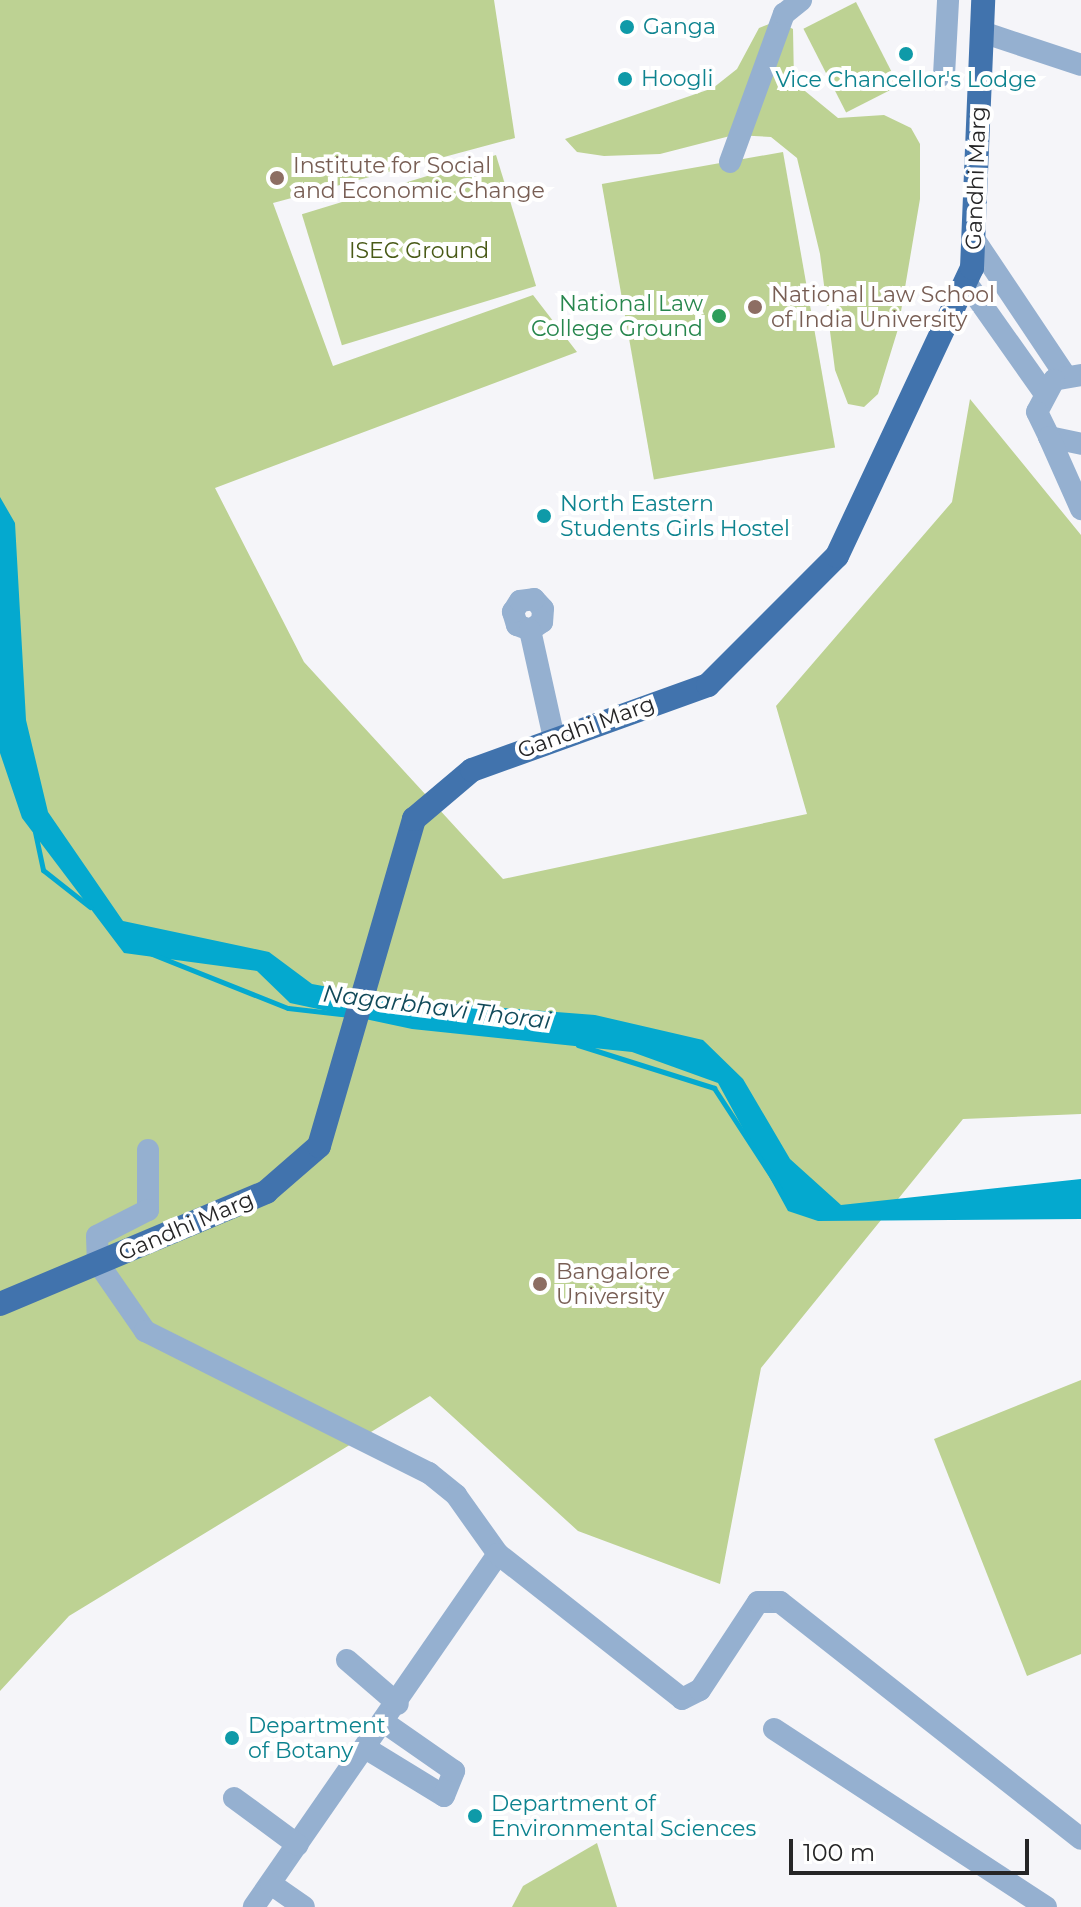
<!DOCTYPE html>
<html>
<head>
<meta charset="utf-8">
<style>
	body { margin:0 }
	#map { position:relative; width:1081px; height:1907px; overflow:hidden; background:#f5f5f9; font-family:Montserrat,sans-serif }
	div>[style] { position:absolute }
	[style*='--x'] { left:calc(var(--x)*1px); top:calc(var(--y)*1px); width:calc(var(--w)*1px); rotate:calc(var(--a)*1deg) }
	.green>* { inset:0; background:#bdd293; transform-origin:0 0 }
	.water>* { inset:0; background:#04a9cf }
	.stream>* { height:5px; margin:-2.5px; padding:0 2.5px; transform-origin:2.5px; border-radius:2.5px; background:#04a9cf }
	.minor>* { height:22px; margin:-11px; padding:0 11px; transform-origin:11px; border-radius:11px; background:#95b0d0 }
	.major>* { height:24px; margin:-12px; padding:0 12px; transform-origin:12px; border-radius:12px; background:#4173ad }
	.dots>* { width:22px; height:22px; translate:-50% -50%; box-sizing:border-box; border:4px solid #fff; border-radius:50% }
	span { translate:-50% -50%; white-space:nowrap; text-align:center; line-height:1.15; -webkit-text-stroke:8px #fff; paint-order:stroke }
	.culture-label { font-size:22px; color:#0d838f }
	.left { translate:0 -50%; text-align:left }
	.education-label { font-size:22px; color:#785e54 }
	.street-label { font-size:22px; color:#252526 }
	.park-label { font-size:22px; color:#495a17 }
	.leisure-label { font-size:22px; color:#27864d }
	.right { translate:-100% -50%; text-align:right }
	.water-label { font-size:24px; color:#124a5a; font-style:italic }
	.scale { position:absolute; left:789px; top:1839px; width:240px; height:36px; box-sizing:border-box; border:4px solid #252526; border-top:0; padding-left:10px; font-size:24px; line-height:28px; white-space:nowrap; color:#252526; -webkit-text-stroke:6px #fff; paint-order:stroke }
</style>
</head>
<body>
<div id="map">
	<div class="green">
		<div style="clip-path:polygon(0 0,494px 0,515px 138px,273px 203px,333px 366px,533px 295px,577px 352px,215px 488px,304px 662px,503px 879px,807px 814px,776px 706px,952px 502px,970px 399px,1081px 535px,1081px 1114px,963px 1119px,761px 1368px,720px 1584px,578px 1531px,430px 1396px,69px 1616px,0 1691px)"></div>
		<div style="left:856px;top:2px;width:94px;height:59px;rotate:63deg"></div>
		<div style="clip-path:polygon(777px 21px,793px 29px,794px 82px,838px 118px,884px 115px,911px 128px,920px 144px,920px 199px,898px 329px,878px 394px,864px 407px,848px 404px,835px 370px,820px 254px,797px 158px,771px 137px,734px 135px,660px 154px,604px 156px,577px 152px,565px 139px,713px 88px,737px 69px,759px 28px)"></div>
		<div style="left:783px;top:152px;width:300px;height:184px;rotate:80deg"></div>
		<div style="left:496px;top:155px;width:137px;height:203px;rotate:73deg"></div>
		<div style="clip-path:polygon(1081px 1380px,1081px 1654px,1027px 1676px,934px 1439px)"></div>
		<div style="clip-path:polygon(597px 1843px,617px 1907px,512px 1907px,523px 1886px)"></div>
	</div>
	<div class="water">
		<div style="clip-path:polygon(0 497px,15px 523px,26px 720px,48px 812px,123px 921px,269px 952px,312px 984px,400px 1000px,595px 1015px,703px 1040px,743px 1079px,790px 1159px,841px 1205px,1081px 1179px,1081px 1219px,818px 1221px,788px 1211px,718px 1083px,632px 1052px,412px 1029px,290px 1003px,257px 971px,124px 953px,22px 818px,0 753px)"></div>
	</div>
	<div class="stream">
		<div style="--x:35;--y:832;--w:39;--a:78"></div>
		<div style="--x:43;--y:870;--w:60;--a:38.2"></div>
		<div style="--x:152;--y:954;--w:146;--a:21.7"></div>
		<div style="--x:288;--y:1008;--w:62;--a:6.4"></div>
		<div style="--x:578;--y:1045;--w:143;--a:17.5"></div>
		<div style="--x:714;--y:1088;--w:130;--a:56.9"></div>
	</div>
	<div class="minor">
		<div style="--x:982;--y:32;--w:104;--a:18.4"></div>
		<div style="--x:944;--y:75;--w:75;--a:-86.9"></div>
		<div style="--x:730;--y:162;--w:158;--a:-70"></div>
		<div style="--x:784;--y:14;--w:22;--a:-39"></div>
		<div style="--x:974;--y:239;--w:164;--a:56.2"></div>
		<div style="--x:966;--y:282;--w:133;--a:54.8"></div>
		<div style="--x:1081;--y:375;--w:27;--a:170"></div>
		<div style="--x:1054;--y:380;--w:36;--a:118"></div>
		<div style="--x:1037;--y:412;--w:28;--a:64"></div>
		<div style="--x:1049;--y:437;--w:33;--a:12"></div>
		<div style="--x:1049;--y:437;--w:79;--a:66"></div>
		<div style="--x:534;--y:599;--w:13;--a:48"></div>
		<div style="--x:543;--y:609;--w:13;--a:94"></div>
		<div style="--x:542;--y:622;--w:14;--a:146"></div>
		<div style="--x:530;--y:630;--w:14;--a:-159"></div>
		<div style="--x:517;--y:625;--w:14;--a:-107"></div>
		<div style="--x:513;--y:612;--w:13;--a:-58"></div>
		<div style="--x:520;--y:601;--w:14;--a:-8"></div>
		<div style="--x:530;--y:630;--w:111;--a:77.5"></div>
		<div style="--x:148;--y:1150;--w:60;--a:90"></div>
		<div style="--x:148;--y:1210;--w:57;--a:153"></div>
		<div style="--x:97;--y:1236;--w:27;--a:88"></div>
		<div style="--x:98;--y:1263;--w:83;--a:55.3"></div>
		<div style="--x:145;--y:1331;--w:318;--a:26.6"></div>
		<div style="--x:429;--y:1473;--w:35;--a:39"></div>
		<div style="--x:456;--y:1495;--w:72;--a:54.6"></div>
		<div style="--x:498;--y:1554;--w:429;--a:124.7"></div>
		<div style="--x:498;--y:1554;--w:234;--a:38.2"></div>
		<div style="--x:682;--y:1699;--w:20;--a:-27"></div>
		<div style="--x:700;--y:1690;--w:105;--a:-56.6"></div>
		<div style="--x:758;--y:1602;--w:22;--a:0"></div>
		<div style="--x:780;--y:1602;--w:383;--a:38.2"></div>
		<div style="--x:347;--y:1660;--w:67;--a:40.8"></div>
		<div style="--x:774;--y:1729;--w:325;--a:33.2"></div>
		<div style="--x:367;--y:1749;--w:90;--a:31.4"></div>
		<div style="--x:444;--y:1796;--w:27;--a:-68"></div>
		<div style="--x:454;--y:1771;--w:84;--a:-145.2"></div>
		<div style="--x:234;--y:1798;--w:79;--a:36.3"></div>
		<div style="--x:271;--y:1884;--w:40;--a:34.9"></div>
	</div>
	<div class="major">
		<div style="--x:0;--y:1304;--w:289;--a:-22.8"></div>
		<div style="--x:266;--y:1192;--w:70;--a:-41"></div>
		<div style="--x:319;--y:1146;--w:341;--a:-73.8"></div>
		<div style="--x:414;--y:819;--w:76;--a:-40.2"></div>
		<div style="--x:472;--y:770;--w:251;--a:-19.8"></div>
		<div style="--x:708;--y:685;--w:182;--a:-45"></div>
		<div style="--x:837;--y:556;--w:318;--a:-64.9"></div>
		<div style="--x:972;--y:268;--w:268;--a:-87.6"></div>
	</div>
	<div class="dots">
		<div style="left:627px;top:27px;background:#0f9aa8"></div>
		<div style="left:906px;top:54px;background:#0f9aa8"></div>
		<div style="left:625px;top:79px;background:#0f9aa8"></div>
		<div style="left:277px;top:178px;background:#8d6e63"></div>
		<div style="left:755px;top:307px;background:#8d6e63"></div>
		<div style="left:719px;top:316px;background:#2e9e5b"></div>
		<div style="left:544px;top:516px;background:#0f9aa8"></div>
		<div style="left:540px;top:1284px;background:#8d6e63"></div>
		<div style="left:232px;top:1738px;background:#0f9aa8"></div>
		<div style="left:475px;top:1816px;background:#0f9aa8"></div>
	</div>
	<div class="culture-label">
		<span class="left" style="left:643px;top:27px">Ganga</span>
		<span class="left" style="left:641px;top:79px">Hoogli</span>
		<span style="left:906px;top:80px">Vice Chancellor's Lodge</span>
		<span class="left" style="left:560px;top:516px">North Eastern<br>Students Girls Hostel</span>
		<span class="left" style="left:248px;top:1738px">Department<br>of Botany</span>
		<span class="left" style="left:491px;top:1816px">Department of<br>Environmental Sciences</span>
	</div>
	<div class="education-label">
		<span class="left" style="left:293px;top:178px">Institute for Social<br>and Economic Change</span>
		<span class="left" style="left:771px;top:307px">National Law School<br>of India University</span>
		<span class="left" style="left:556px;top:1284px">Bangalore<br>University</span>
	</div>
	<div class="street-label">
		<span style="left:976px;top:178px;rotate:-88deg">Gandhi Marg</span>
		<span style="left:586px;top:727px;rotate:-20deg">Gandhi Marg</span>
		<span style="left:186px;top:1226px;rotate:-23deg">Gandhi Marg</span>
	</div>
	<div class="park-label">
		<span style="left:419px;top:251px">ISEC Ground</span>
	</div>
	<div class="leisure-label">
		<span class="right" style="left:703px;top:316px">National Law<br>College Ground</span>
	</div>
	<div class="water-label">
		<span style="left:437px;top:1007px;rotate:7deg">Nagarbhavi Thorai</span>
	</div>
	<div class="scale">100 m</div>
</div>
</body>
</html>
